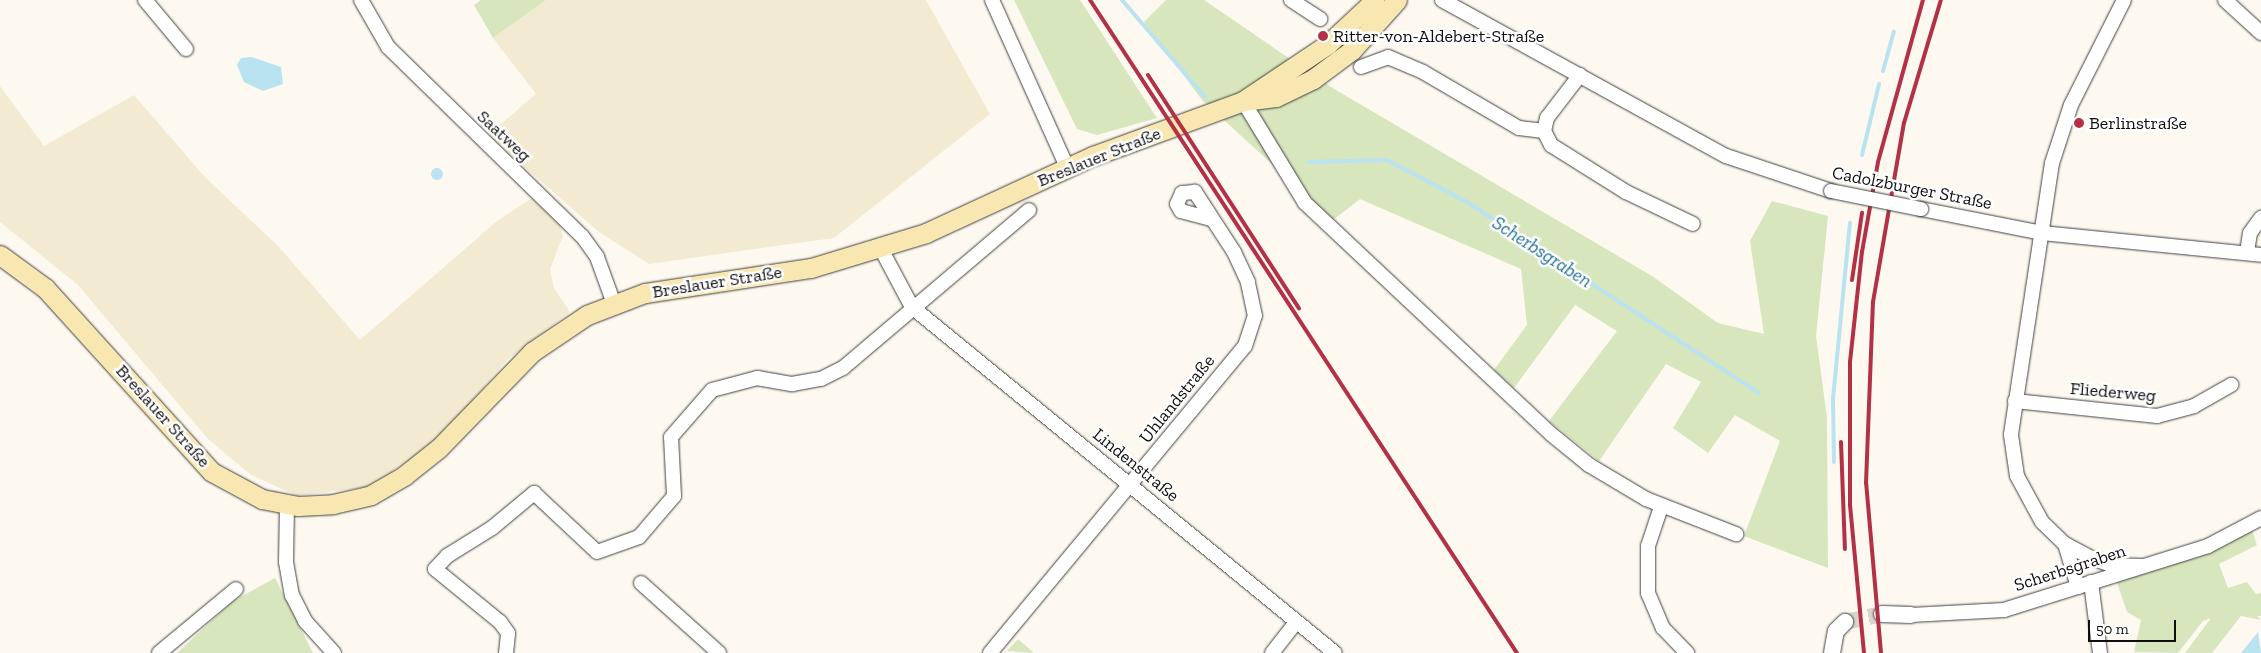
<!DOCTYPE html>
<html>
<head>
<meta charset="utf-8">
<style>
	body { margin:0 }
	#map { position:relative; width:2261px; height:653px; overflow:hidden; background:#fef9f0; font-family:"Zilla Slab",serif }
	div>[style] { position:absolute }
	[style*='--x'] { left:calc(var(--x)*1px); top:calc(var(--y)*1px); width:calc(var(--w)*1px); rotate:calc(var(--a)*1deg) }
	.farmland>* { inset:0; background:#f2ebd2 }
	.green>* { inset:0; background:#d7e6bc }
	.water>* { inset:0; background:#b9e3f1 }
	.round { border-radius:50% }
	.stream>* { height:4px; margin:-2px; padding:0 2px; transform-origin:2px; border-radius:2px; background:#b9e3f1 }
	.tertiary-tunnel>* { height:16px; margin-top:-8px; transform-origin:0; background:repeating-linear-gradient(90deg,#dad6ce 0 16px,transparent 0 24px) }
	.roads { filter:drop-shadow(0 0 1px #414141) drop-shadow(0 0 1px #414141) }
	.minor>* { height:14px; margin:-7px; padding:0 7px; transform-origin:7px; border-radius:7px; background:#fff }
	.tertiary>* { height:16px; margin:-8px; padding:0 8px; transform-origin:8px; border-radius:8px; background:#fff }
	.secondary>* { height:19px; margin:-9.5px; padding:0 9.5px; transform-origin:9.5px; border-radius:9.5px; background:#f8e7b0 }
	.rail>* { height:4px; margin:-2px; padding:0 2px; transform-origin:2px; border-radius:2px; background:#b33147 }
	.bridges { filter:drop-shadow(0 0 1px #414141) drop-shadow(0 0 1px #414141) }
	.minor-bridge>* { height:14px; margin:-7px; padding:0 7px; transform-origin:7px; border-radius:7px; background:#fff }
	.dots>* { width:14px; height:14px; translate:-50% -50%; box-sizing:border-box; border:2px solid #fff; border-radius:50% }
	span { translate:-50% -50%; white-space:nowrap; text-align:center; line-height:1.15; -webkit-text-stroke:5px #fff; paint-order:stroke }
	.poi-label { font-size:18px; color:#0e0e0e }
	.left { translate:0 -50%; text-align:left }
	.street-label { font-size:18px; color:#0e0e0e }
	.water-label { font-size:19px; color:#217196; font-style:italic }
	.scale { position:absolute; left:2088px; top:620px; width:88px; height:22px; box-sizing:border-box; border:2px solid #0e0e0e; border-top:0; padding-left:6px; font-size:15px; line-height:18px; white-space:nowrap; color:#0e0e0e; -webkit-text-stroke:4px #fff; paint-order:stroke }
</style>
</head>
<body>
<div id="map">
	<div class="farmland">
		<div style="clip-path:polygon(546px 0,926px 0,990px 114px,834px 238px,649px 264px,599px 232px,488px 135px,536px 94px,493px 38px)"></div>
		<div style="clip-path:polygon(0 86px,44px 146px,134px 95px,205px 177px,279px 247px,360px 340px,497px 221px,532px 198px,559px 223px,563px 236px,550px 269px,554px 288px,570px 312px,508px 359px,433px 446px,367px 487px,297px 496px,251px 475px,207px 438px,78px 285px,0 222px)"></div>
	</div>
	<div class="green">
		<div style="clip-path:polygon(481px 0,546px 0,493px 38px,474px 5px)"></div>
		<div style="clip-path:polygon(1014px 0,1080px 0,1157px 118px,1097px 135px,1077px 129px)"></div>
		<div style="clip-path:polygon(1166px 0,1204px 0,1331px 87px,1652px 276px,1718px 323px,1764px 334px,1750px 241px,1772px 201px,1828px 216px,1816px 336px,1827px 418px,1828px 568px,1744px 536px,1780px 441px,1735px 415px,1708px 453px,1673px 428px,1701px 382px,1666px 364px,1599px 461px,1549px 421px,1617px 331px,1575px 305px,1514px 388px,1494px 370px,1527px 325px,1521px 269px,1360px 199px,1333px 220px,1202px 100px,1144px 22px)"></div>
		<div style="clip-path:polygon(2252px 530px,2257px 545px,2219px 564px,2228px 588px,2247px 582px,2256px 594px,2261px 593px,2261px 616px,2257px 616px,2261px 620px,2241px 616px,2212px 653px,2185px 653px,2211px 618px,2203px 621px,2178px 653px,2134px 652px,2141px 620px,2127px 612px,2116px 580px,2184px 561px)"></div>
		<div style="clip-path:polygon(275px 578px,313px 653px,177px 653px,233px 601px)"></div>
		<div style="clip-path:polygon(1018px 639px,1034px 653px,1007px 651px)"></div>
	</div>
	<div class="water">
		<div style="clip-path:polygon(252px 57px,281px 67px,283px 84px,263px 91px,244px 82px,237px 65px,241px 58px)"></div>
		<div class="round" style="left:431px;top:168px;width:12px;height:12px"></div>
		<div style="clip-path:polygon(2258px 632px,2261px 653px,2241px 653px)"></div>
	</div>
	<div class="stream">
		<div style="--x:1122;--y:0;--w:128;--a:49.4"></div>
		<div style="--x:1883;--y:71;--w:41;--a:-74.6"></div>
		<div style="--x:1862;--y:155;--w:73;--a:-76.5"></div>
		<div style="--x:1309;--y:162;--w:78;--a:-1.5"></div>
		<div style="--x:1387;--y:160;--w:90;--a:27.7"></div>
		<div style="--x:1467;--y:202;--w:349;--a:33.2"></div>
		<div style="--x:1834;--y:462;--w:63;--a:-90.9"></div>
		<div style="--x:1833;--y:399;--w:177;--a:-84.5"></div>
	</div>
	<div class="tertiary-tunnel">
		<div style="--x:1845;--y:622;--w:38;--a:-12"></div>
	</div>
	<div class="roads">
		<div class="minor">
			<div style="--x:145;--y:0;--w:64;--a:50.1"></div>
			<div style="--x:361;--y:0;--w:54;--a:60.1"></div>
			<div style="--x:388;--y:47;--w:271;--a:44.3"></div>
			<div style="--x:582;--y:236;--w:26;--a:54"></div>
			<div style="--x:597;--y:257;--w:50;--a:70.1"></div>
			<div style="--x:992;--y:0;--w:183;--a:65.8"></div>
			<div style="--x:1291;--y:0;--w:35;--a:33"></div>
			<div style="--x:1442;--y:0;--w:324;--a:28.8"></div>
			<div style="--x:1726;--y:156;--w:111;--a:18.4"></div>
			<div style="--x:2124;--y:0;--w:118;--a:116.8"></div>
			<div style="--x:2071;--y:105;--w:61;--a:108.1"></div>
			<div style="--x:2052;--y:163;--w:275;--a:98.6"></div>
			<div style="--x:2011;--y:435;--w:41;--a:81.7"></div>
			<div style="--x:2017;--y:476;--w:52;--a:61.5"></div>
			<div style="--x:2042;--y:522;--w:32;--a:44"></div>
			<div style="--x:2065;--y:544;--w:27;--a:28"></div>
			<div style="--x:2089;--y:557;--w:23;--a:20"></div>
			<div style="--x:2111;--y:565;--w:31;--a:2"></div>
			<div style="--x:2225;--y:0;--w:49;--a:42.5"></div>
			<div style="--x:1361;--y:67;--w:29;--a:-20"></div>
			<div style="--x:1388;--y:57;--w:38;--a:23"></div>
			<div style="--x:1423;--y:72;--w:111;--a:30.3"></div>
			<div style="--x:1519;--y:128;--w:25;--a:7"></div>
			<div style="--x:1580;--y:75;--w:54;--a:127.5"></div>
			<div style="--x:1547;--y:118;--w:13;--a:103"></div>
			<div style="--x:1544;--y:131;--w:16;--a:63"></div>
			<div style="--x:1551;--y:145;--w:89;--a:32.1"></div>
			<div style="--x:1626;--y:192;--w:74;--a:25.5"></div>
			<div style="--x:1243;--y:101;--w:119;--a:58.7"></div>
			<div style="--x:1305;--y:203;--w:337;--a:43.2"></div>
			<div style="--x:1551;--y:434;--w:49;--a:39.2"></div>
			<div style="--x:1589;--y:465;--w:66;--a:30.8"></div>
			<div style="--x:1646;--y:499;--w:97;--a:21.3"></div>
			<div style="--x:1921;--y:209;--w:123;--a:11.2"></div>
			<div style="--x:2042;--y:233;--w:220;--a:5.7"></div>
			<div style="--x:881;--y:249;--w:66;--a:61.9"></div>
			<div style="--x:912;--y:307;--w:546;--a:39.28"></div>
			<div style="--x:2247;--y:252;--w:19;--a:-81"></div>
			<div style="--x:2250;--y:233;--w:19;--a:-54"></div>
			<div style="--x:2015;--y:401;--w:143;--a:6"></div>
			<div style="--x:2157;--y:416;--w:38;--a:-15"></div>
			<div style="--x:2194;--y:406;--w:43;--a:-29.6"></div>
			<div style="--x:287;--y:505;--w:57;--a:91"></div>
			<div style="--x:286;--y:562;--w:34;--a:80"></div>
			<div style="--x:292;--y:595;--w:29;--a:63"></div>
			<div style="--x:305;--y:621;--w:43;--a:47.8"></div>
			<div style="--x:1661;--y:507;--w:41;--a:108.4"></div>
			<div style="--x:1648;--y:546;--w:47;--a:90"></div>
			<div style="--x:1648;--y:593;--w:38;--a:67"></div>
			<div style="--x:1663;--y:628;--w:35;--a:46"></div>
			<div style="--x:2065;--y:544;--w:45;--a:73.2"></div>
			<div style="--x:2091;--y:582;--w:72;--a:82.8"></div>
			<div style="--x:641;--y:583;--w:105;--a:41.9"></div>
			<div style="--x:1911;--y:615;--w:93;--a:-3.1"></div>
			<div style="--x:2004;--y:610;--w:214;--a:-17.4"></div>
			<div style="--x:2208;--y:546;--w:60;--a:-27.8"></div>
			<div style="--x:159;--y:653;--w:100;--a:-39.7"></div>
			<div style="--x:506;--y:653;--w:20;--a:-84"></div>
			<div style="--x:508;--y:633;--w:14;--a:-126"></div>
			<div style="--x:500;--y:622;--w:84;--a:-140.8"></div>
			<div style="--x:435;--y:569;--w:18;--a:-47"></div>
			<div style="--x:447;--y:556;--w:53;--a:-31.9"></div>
			<div style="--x:492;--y:528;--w:55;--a:-39.8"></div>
			<div style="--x:534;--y:493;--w:86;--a:43.1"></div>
			<div style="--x:597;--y:552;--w:45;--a:-19.7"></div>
			<div style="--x:639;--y:537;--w:54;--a:-49.5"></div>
			<div style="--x:674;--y:496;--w:59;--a:-92.9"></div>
			<div style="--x:671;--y:437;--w:62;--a:-48.9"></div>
			<div style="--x:712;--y:390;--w:47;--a:-14.9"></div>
			<div style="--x:757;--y:378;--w:36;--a:10"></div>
			<div style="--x:792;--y:384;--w:29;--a:-10"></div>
			<div style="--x:821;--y:379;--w:25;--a:-27"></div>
			<div style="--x:843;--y:368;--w:244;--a:-40.3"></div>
			<div style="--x:990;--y:653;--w:399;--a:-50.3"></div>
			<div style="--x:1245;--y:346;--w:32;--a:-72"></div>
			<div style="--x:1255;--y:316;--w:35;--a:-102"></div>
			<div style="--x:1248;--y:282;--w:33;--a:-115"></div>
			<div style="--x:1234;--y:252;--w:72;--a:-123"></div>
			<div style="--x:1195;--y:192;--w:13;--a:176"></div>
			<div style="--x:1182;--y:193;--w:12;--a:114"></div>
			<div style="--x:1177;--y:204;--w:8;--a:60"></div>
			<div style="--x:1181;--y:211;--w:31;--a:15"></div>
			<div style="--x:1272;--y:653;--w:39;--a:-52"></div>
		</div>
		<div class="tertiary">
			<div style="--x:1882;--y:614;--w:29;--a:2"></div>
			<div style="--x:1832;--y:653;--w:22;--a:-80"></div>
			<div style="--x:1836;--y:631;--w:13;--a:-45"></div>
		</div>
		<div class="secondary">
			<div style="--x:1243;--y:101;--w:102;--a:-33.8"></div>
			<div style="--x:1328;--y:44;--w:64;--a:-43.1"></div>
			<div style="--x:0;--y:255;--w:56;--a:36.3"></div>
			<div style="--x:45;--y:288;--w:248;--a:47.8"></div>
			<div style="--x:212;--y:472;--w:57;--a:28.4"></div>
			<div style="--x:262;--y:499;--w:37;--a:11"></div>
			<div style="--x:298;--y:506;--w:35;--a:-3"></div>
			<div style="--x:333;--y:504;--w:39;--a:-13"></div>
			<div style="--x:371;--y:495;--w:39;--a:-30"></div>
			<div style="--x:405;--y:475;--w:43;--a:-38.5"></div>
			<div style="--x:439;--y:448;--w:134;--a:-45.9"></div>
			<div style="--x:532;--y:352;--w:66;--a:-33.9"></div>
			<div style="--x:587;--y:315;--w:62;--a:-20.8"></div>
			<div style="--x:645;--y:293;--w:168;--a:-8.6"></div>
			<div style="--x:811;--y:268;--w:120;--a:-16.9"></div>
			<div style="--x:926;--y:233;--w:184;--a:-24.8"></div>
			<div style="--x:1093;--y:156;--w:160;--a:-20.1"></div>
			<div style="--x:1243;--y:101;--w:33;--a:-7"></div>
			<div style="--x:1276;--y:97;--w:41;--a:-25.9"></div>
			<div style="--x:1313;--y:79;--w:49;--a:-36.6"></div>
			<div style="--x:1352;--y:50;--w:67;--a:-48"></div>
		</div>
	</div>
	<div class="rail">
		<div style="--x:1090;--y:0;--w:780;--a:56.82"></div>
		<div style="--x:1148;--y:75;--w:278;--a:57.1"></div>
		<div style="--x:1852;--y:280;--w:68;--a:-81.5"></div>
		<div style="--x:1841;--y:442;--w:107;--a:87.9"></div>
		<div style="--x:1864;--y:653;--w:149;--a:-95.4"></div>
		<div style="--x:1850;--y:505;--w:143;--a:-90"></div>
		<div style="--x:1850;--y:362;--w:111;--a:-83.8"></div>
		<div style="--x:1862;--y:252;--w:91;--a:-79.9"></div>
		<div style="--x:1878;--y:162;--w:168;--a:-74.5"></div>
		<div style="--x:1881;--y:653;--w:171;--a:-95"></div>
		<div style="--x:1866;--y:483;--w:181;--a:-87.8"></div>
		<div style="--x:1873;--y:302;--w:182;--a:-80.2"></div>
		<div style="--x:1904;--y:123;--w:128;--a:-73.3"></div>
	</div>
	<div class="bridges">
		<div class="minor-bridge">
			<div style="--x:1831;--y:191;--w:92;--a:11.3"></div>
		</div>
	</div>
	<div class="dots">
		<div style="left:1323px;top:36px;background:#b33147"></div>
		<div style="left:2079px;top:123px;background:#b33147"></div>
	</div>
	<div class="poi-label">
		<span class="left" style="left:1333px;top:36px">Ritter-von-Aldebert-Straße</span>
		<span class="left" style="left:2089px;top:123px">Berlinstraße</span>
	</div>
	<div class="street-label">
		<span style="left:504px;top:136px;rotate:43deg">Saatweg</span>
		<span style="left:1099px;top:157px;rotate:-22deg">Breslauer Straße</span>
		<span style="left:1912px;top:188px;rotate:11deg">Cadolzburger Straße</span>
		<span style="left:717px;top:282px;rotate:-9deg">Breslauer Straße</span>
		<span style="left:2113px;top:392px;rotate:5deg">Fliederweg</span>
		<span style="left:1177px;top:399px;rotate:-51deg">Uhlandstraße</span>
		<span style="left:163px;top:416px;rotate:48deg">Breslauer Straße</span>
		<span style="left:1136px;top:465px;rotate:39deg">Lindenstraße</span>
		<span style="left:2070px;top:568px;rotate:-18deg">Scherbsgraben</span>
	</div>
	<div class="water-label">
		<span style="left:1542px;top:252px;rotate:33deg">Scherbsgraben</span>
	</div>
	<div class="scale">50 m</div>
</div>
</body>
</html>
